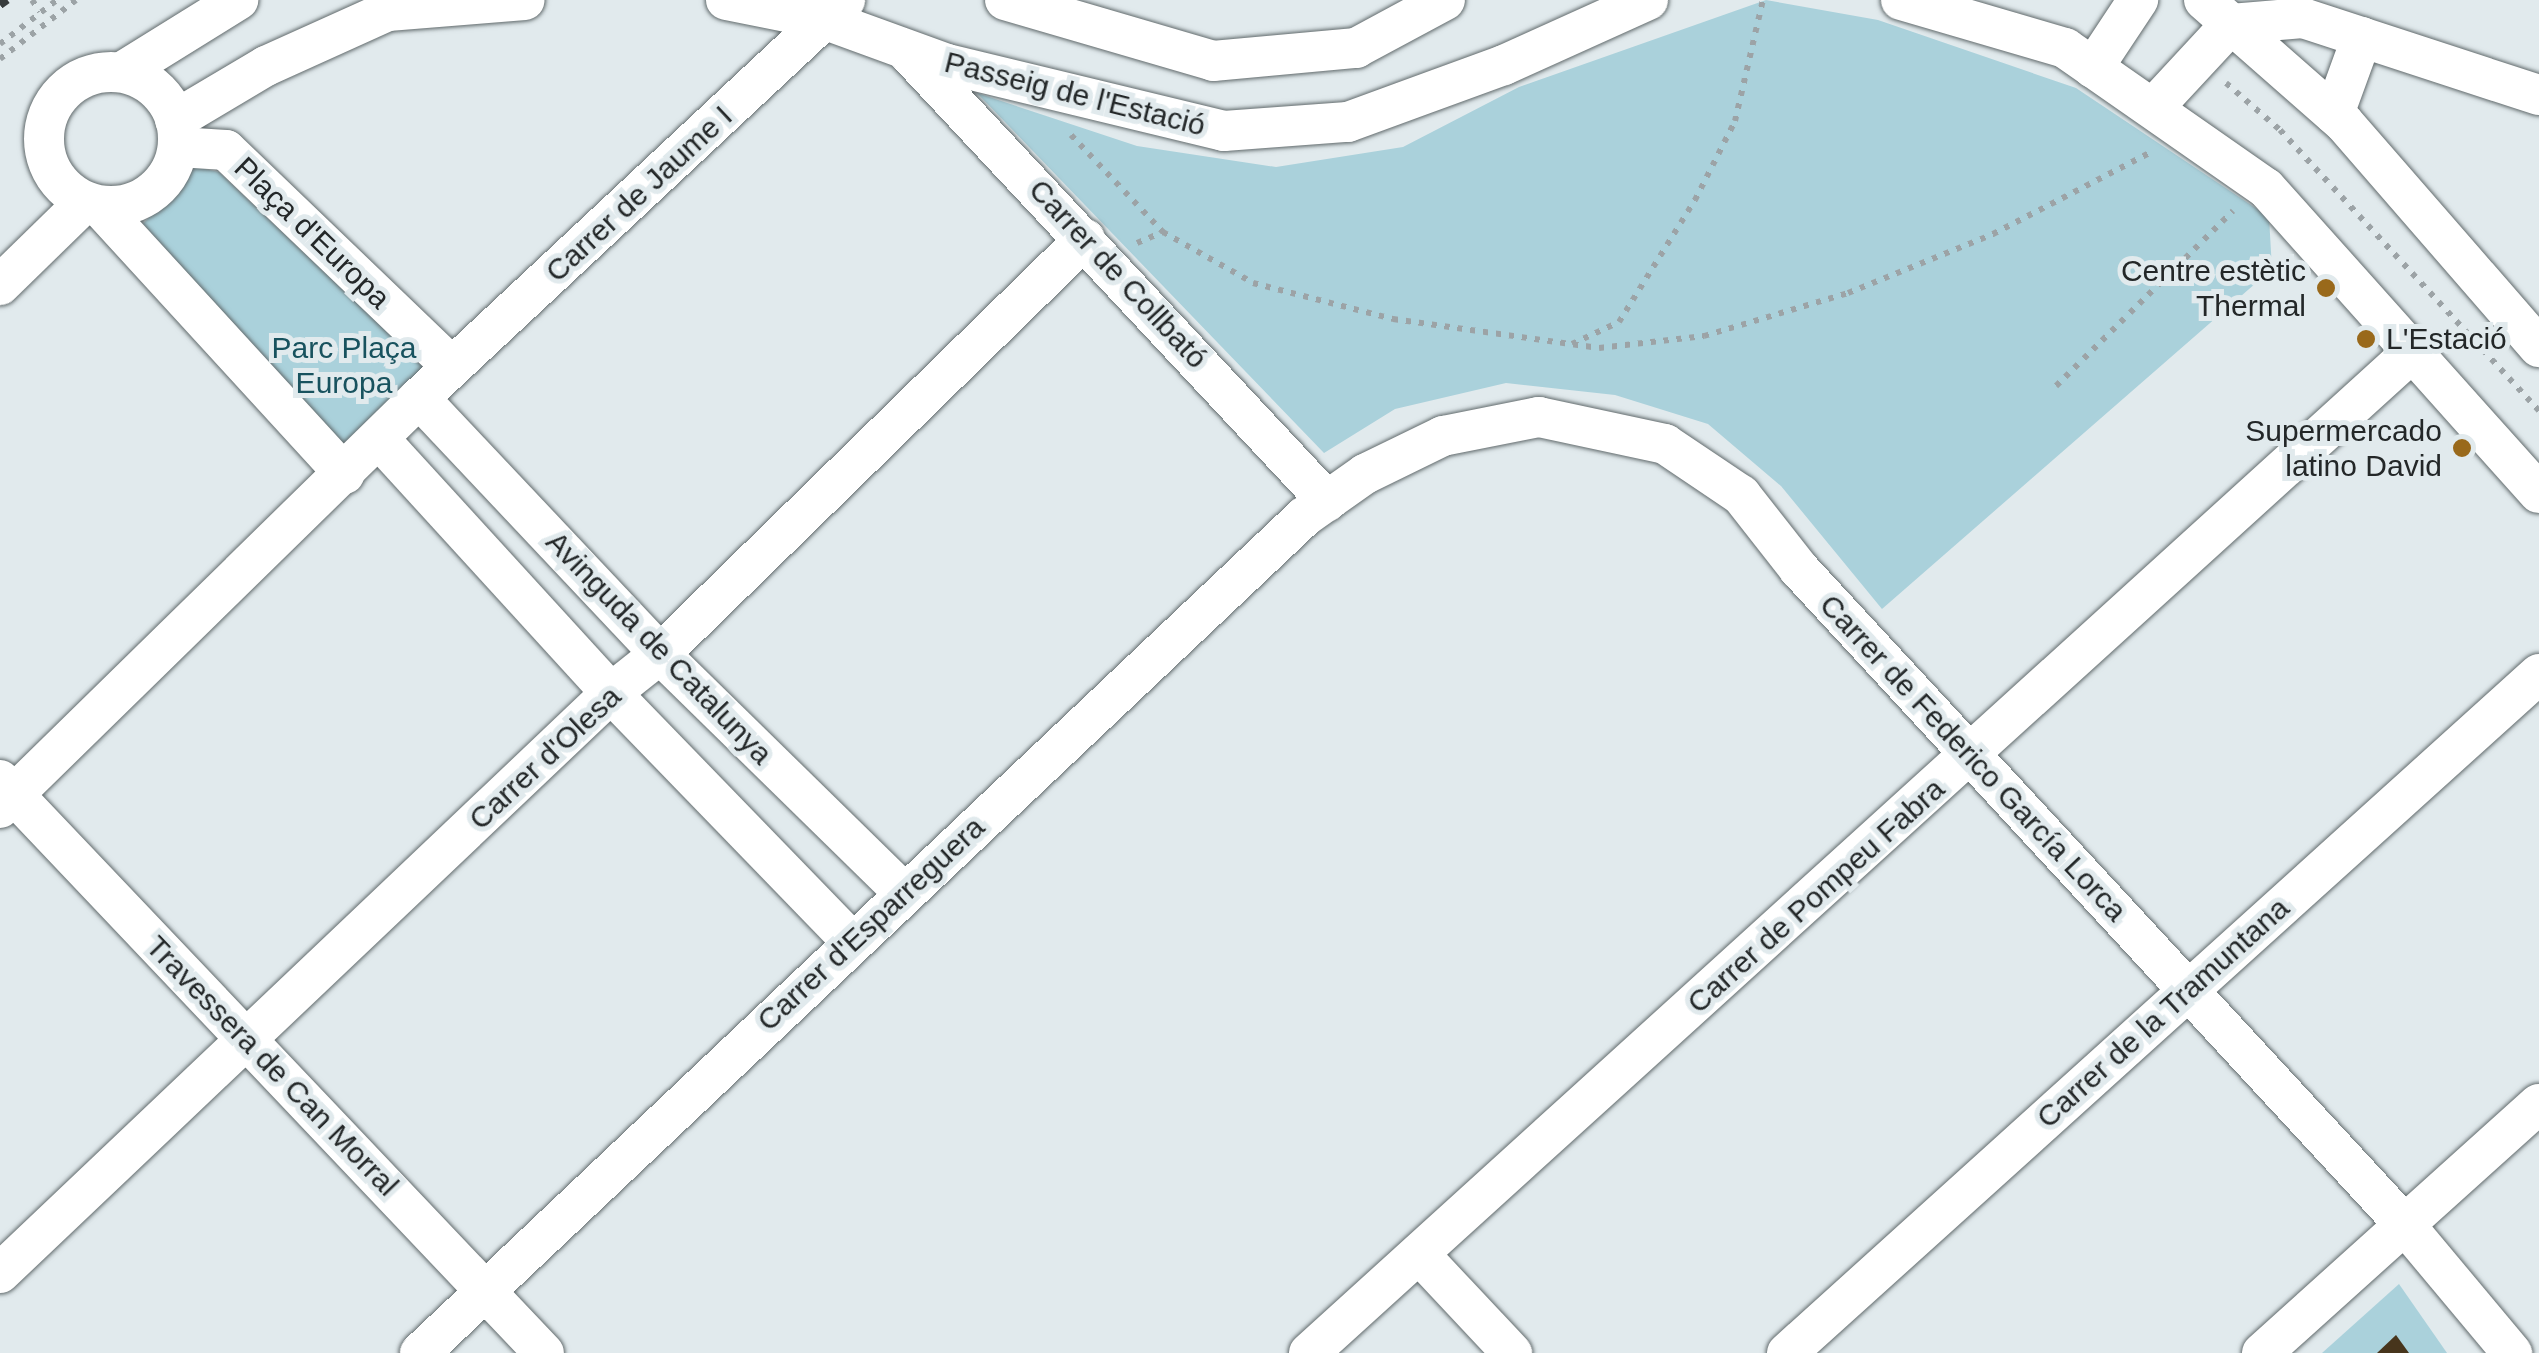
<!DOCTYPE html>
<html>
<head>
<meta charset="utf-8">
<style>
	body { margin:0 }
	#map { position:relative; width:2539px; height:1353px; overflow:hidden; background:#e1eaed; font-family:Helvetica,sans-serif }
	div>[style] { position:absolute }
	[style*='--x'] { left:calc(var(--x)*1px); top:calc(var(--y)*1px); width:calc(var(--w)*1px); rotate:calc(var(--a)*1deg) }
	.green>* { inset:0; background:#aad1db }
	.building>* { inset:0; background:#47351c }
	.path>* { height:6px; margin-top:-3px; transform-origin:0; background:repeating-linear-gradient(90deg,#9ca3a6 0 5px,transparent 0 13px) }
	.roads { filter:drop-shadow(0 0 2px #616a6c) drop-shadow(0 0 2px #616a6c) }
	.minor>* { height:40px; margin:-20px; padding:0 20px; transform-origin:20px; border-radius:20px; background:#fff }
	.minor>.ring { margin:-20px; padding:0; box-sizing:content-box; background:none; border:40px solid #fff; border-radius:50% }
	.rail>* { height:8px; margin-top:-4px; transform-origin:0; background:repeating-linear-gradient(90deg,#383c3d 0 12px,transparent 0 24px) }
	.dots>* { width:28px; height:28px; translate:-50% -50%; box-sizing:border-box; border:5px solid #e1eaed; border-radius:50% }
	span { translate:-50% -50%; white-space:nowrap; text-align:center; line-height:1.15; -webkit-text-stroke:10px #e1eaed; paint-order:stroke }
	.street-label { font-size:30px; color:#232728 }
	.poi-label { font-size:30px; color:#232728 }
	.right { translate:-100% -50%; text-align:right }
	.left { translate:0 -50%; text-align:left }
	.park-label { font-size:30px; color:#18525e }
</style>
</head>
<body>
<div id="map">
	<div class="green">
		<div style="clip-path:polygon(1766px 0,1878px 20px,2076px 88px,2269px 217px,2272px 269px,1882px 609px,1781px 486px,1708px 424px,1615px 395px,1506px 383px,1395px 409px,1324px 453px,977px 93px,1137px 146px,1276px 167px,1403px 147px,1519px 87px)"></div>
		<div style="clip-path:polygon(195px 167px,219px 172px,425px 368px,344px 448px,143px 224px)"></div>
		<div style="clip-path:polygon(2399px 1284px,2447px 1353px,2322px 1353px)"></div>
	</div>
	<div class="building">
		<div style="clip-path:polygon(2396px 1335px,2409px 1353px,2377px 1353px)"></div>
	</div>
	<div class="path">
		<div style="--x:32;--y:0;--w:14;--a:56"></div>
		<div style="--x:0;--y:44;--w:72;--a:-37.7"></div>
		<div style="--x:0;--y:59;--w:96;--a:-37.8"></div>
		<div style="--x:2226;--y:83;--w:72;--a:41"></div>
		<div style="--x:2280;--y:130;--w:382;--a:47.3"></div>
		<div style="--x:1071;--y:135;--w:134;--a:46.5"></div>
		<div style="--x:1163;--y:232;--w:103;--a:29.5"></div>
		<div style="--x:1253;--y:283;--w:145;--a:14.4"></div>
		<div style="--x:1393;--y:319;--w:208;--a:8"></div>
		<div style="--x:1599;--y:348;--w:106;--a:-6.5"></div>
		<div style="--x:1704;--y:336;--w:150;--a:-16.6"></div>
		<div style="--x:1848;--y:293;--w:157;--a:-22.1"></div>
		<div style="--x:1993;--y:234;--w:176;--a:-27.4"></div>
		<div style="--x:1137;--y:243;--w:28;--a:-23"></div>
		<div style="--x:1572;--y:344;--w:52;--a:-25.1"></div>
		<div style="--x:1619;--y:322;--w:144;--a:-58.1"></div>
		<div style="--x:1695;--y:200;--w:89;--a:-63.1"></div>
		<div style="--x:1735;--y:121;--w:124;--a:-77"></div>
		<div style="--x:2056;--y:386;--w:249;--a:-44.7"></div>
	</div>
	<div class="roads">
		<div class="minor">
			<div style="--x:726;--y:0;--w:102;--a:11.3"></div>
			<div style="--x:826;--y:20;--w:129;--a:20"></div>
			<div style="--x:947;--y:64;--w:285;--a:13.6"></div>
			<div style="--x:1224;--y:131;--w:124;--a:-4.2"></div>
			<div style="--x:1348;--y:122;--w:166;--a:-20.1"></div>
			<div style="--x:1504;--y:65;--w:158;--a:-24.3"></div>
			<div style="--x:1005;--y:0;--w:217;--a:16.3"></div>
			<div style="--x:1213;--y:61;--w:144;--a:-5.2"></div>
			<div style="--x:1356;--y:48;--w:101;--a:-28.3"></div>
			<div style="--x:1901;--y:0;--w:171;--a:16.3"></div>
			<div style="--x:2065;--y:48;--w:245;--a:34.9"></div>
			<div style="--x:2266;--y:188;--w:409;--a:48.2"></div>
			<div style="--x:2204;--y:0;--w:186;--a:41.3"></div>
			<div style="--x:2344;--y:123;--w:297;--a:49"></div>
			<div style="--x:2231;--y:24;--w:72;--a:-4.8"></div>
			<div style="--x:2303;--y:18;--w:248;--a:18.1"></div>
			<div style="--x:910;--y:55;--w:611;--a:46.92"></div>
			<div style="--x:2093;--y:68;--w:82;--a:-56.5"></div>
			<div class="ring" style="left:44px;top:72px;width:94px;height:94px"></div>
			<div style="--x:122;--y:72;--w:137;--a:-31.8"></div>
			<div style="--x:2154;--y:107;--w:113;--a:-47.1"></div>
			<div style="--x:2334;--y:114;--w:82;--a:-70"></div>
			<div style="--x:175;--y:120;--w:106;--a:-30.7"></div>
			<div style="--x:266;--y:66;--w:134;--a:-24.3"></div>
			<div style="--x:388;--y:11;--w:137;--a:-4.6"></div>
			<div style="--x:178;--y:147;--w:48;--a:3.6"></div>
			<div style="--x:226;--y:150;--w:313;--a:43.8"></div>
			<div style="--x:100;--y:207;--w:362;--a:47.5"></div>
			<div style="--x:0;--y:285;--w:119;--a:-44.3"></div>
			<div style="--x:419;--y:398;--w:352;--a:46.7"></div>
			<div style="--x:660;--y:654;--w:342;--a:44.4"></div>
			<div style="--x:380;--y:440;--w:343;--a:47.6"></div>
			<div style="--x:611;--y:693;--w:347;--a:45.9"></div>
			<div style="--x:0;--y:780;--w:790;--a:46.49"></div>
			<div style="--x:0;--y:808;--w:586;--a:-44.38"></div>
			<div style="--x:419;--y:398;--w:583;--a:-43.05"></div>
			<div style="--x:1419;--y:1254;--w:136;--a:46.8"></div>
			<div style="--x:0;--y:1273;--w:842;--a:-43.51"></div>
			<div style="--x:611;--y:693;--w:63;--a:-38.5"></div>
			<div style="--x:660;--y:654;--w:594;--a:-44.32"></div>
			<div style="--x:420;--y:1353;--w:1217;--a:-43.4"></div>
			<div style="--x:1304;--y:517;--w:75;--a:-35.2"></div>
			<div style="--x:1365;--y:474;--w:87;--a:-26"></div>
			<div style="--x:1443;--y:436;--w:98;--a:-11.2"></div>
			<div style="--x:1539;--y:417;--w:129;--a:12.1"></div>
			<div style="--x:1665;--y:444;--w:92;--a:33.9"></div>
			<div style="--x:1741;--y:495;--w:94;--a:51.9"></div>
			<div style="--x:1799;--y:569;--w:893;--a:47.27"></div>
			<div style="--x:2405;--y:1225;--w:167;--a:50.1"></div>
			<div style="--x:1309;--y:1353;--w:1485;--a:-42.22"></div>
			<div style="--x:1787;--y:1353;--w:1013;--a:-42.08"></div>
			<div style="--x:2262;--y:1353;--w:372;--a:-42"></div>
		</div>
	</div>
	<div class="rail">
		<div style="--x:0;--y:5;--w:9;--a:-36"></div>
	</div>
	<div class="dots">
		<div style="left:2326px;top:288px;background:#99691b"></div>
		<div style="left:2366px;top:339px;background:#99691b"></div>
		<div style="left:2462px;top:448px;background:#99691b"></div>
	</div>
	<div class="street-label">
		<span style="left:1075px;top:94px;rotate:14deg">Passeig de l'Estació</span>
		<span style="left:639px;top:194px;rotate:-43deg">Carrer de Jaume I</span>
		<span style="left:312px;top:233px;rotate:44deg">Plaça d'Europa</span>
		<span style="left:1118px;top:274px;rotate:47deg">Carrer de Collbató</span>
		<span style="left:659px;top:648px;rotate:46deg">Avinguda de Catalunya</span>
		<span style="left:545px;top:758px;rotate:-43deg">Carrer d'Olesa</span>
		<span style="left:1973px;top:758px;rotate:47deg">Carrer de Federico García Lorca</span>
		<span style="left:1816px;top:896px;rotate:-42deg">Carrer de Pompeu Fabra</span>
		<span style="left:871px;top:924px;rotate:-43deg">Carrer d'Esparreguera</span>
		<span style="left:2163px;top:1013px;rotate:-42deg">Carrer de la Tramuntana</span>
		<span style="left:272px;top:1066px;rotate:46deg">Travessera de Can Morral</span>
	</div>
	<div class="poi-label">
		<span class="right" style="left:2306px;top:288px">Centre estètic<br>Thermal</span>
		<span class="left" style="left:2386px;top:339px">L'Estació</span>
		<span class="right" style="left:2442px;top:448px">Supermercado<br>latino David</span>
	</div>
	<div class="park-label">
		<span style="left:344px;top:365px">Parc Plaça<br>Europa</span>
	</div>
</div>
</body>
</html>
